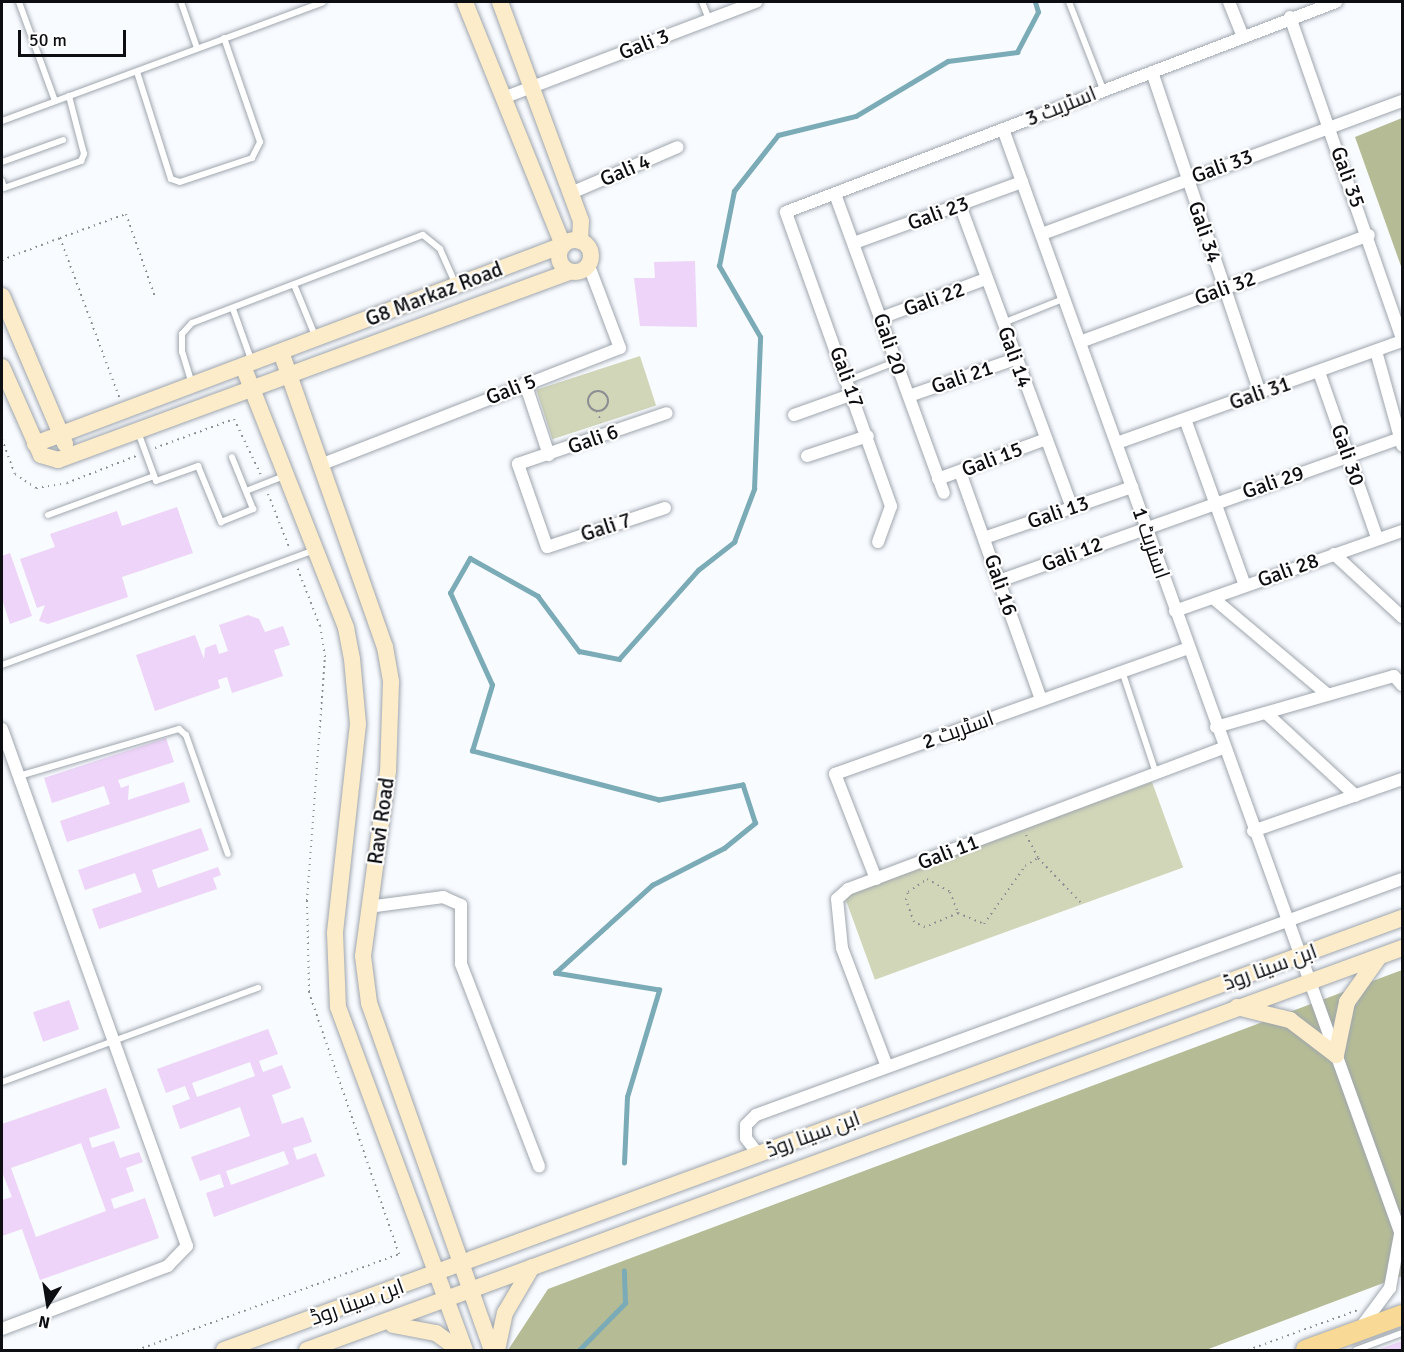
<!DOCTYPE html>
<html>
<head>
<meta charset="utf-8">
<style>
	body { margin:0 }
	#map { position:relative; width:1404px; height:1352px; overflow:hidden; background:#f8fbff; font-family:Signika,Cairo,sans-serif }
	div>[style] { position:absolute }
	[style*='--x'] { left:calc(var(--x)*1px); top:calc(var(--y)*1px); width:calc(var(--w)*1px); rotate:calc(var(--a)*1deg) }
	.green>* { inset:0; background:#d1d6b8; transform-origin:0 0 }
	.forest>* { inset:0; background:#b5bc95 }
	.stream>* { height:4.5px; margin:-2.25px; padding:0 2.25px; transform-origin:2.25px; border-radius:2.25px; background:#7babb6 }
	.building>* { inset:0; background:#edd4f8; transform-origin:0 0 }
	.path>* { height:2px; margin-top:-1px; transform-origin:0; background:repeating-linear-gradient(90deg,#8c8f92 0 1.5px,transparent 0 6px) }
	.path>.ring { margin:-1px; padding:0; box-sizing:content-box; background:none; border:2px solid #8c8f92; border-radius:50% }
	.roads { filter:drop-shadow(0 0 2px #9fa6ae) drop-shadow(0 0 2px #9fa6ae) }
	.lane>* { height:6px; margin:-3px; padding:0 3px; transform-origin:3px; border-radius:3px; background:#fff }
	.street>* { height:12px; margin:-6px; padding:0 6px; transform-origin:6px; border-radius:6px; background:#fff }
	.secondary>* { height:16px; margin:-8px; padding:0 8px; transform-origin:8px; border-radius:8px; background:#fcecca }
	.secondary>.ring { margin:-8px; padding:0; box-sizing:content-box; background:none; border:16px solid #fcecca; border-radius:50% }
	.primary>* { height:20px; margin:-10px; padding:0 10px; transform-origin:10px; border-radius:10px; background:#f8d996 }
	span { translate:-50% -50%; white-space:nowrap; text-align:center; line-height:1.15; -webkit-text-stroke:4.5px #fff; paint-order:stroke }
	.street-label { font-size:21px; color:#0c0e11 }
	.frame { position:absolute; inset:0; border:3px solid #0c0e11; pointer-events:none }
	.north { position:absolute; left:18px; top:1274px; width:60px; height:60px; -webkit-text-stroke:4px #fff; paint-order:stroke; rotate:192deg; font-size:16px; font-weight:700; line-height:24px; text-align:center; color:#0c0e11 }
	.north::after { content:''; display:block; margin:auto; width:21px; height:27px; background:#0c0e11; clip-path:polygon(50% 0,100% 100%,50% 72%,0 100%) }
	.scale { position:absolute; left:18px; top:30px; width:108px; height:27px; box-sizing:border-box; border:3px solid #0c0e11; border-top:0; padding-left:8px; font-size:18px; line-height:21px; white-space:nowrap; color:#0c0e11; -webkit-text-stroke:4px #fff; paint-order:stroke }
</style>
</head>
<body>
<div id="map">
	<div class="green">
		<div style="left:640px;top:356px;width:52px;height:109px;rotate:72deg"></div>
		<div style="left:1152px;top:782px;width:91px;height:328px;rotate:70deg"></div>
	</div>
	<div class="forest">
		<div style="clip-path:polygon(1402px 118px,1402px 269px,1355px 137px)"></div>
		<div style="clip-path:polygon(1402px 970px,1402px 1276px,1206px 1350px,508px 1350px,548px 1289px)"></div>
	</div>
	<div class="stream">
		<div style="--x:624;--y:1163;--w:66;--a:-87.4"></div>
		<div style="--x:627;--y:1097;--w:112;--a:-73.3"></div>
		<div style="--x:659;--y:990;--w:105;--a:-170.7"></div>
		<div style="--x:555;--y:973;--w:131;--a:-42.2"></div>
		<div style="--x:652;--y:885;--w:81;--a:-27.2"></div>
		<div style="--x:724;--y:848;--w:40;--a:-39"></div>
		<div style="--x:755;--y:823;--w:40;--a:-108"></div>
		<div style="--x:743;--y:785;--w:85;--a:169.9"></div>
		<div style="--x:659;--y:800;--w:193;--a:-165.3"></div>
		<div style="--x:472;--y:751;--w:69;--a:-73.1"></div>
		<div style="--x:492;--y:685;--w:101;--a:-114.5"></div>
		<div style="--x:450;--y:593;--w:40;--a:-60.3"></div>
		<div style="--x:470;--y:558;--w:78;--a:29.2"></div>
		<div style="--x:538;--y:596;--w:69;--a:53.3"></div>
		<div style="--x:579;--y:651;--w:41;--a:11.3"></div>
		<div style="--x:619;--y:659;--w:119;--a:-48.4"></div>
		<div style="--x:698;--y:570;--w:46;--a:-37.9"></div>
		<div style="--x:734;--y:542;--w:57;--a:-69.3"></div>
		<div style="--x:754;--y:489;--w:152;--a:-87.7"></div>
		<div style="--x:760;--y:337;--w:82;--a:-120"></div>
		<div style="--x:719;--y:266;--w:76;--a:-78.7"></div>
		<div style="--x:734;--y:191;--w:71;--a:-51.8"></div>
		<div style="--x:778;--y:135;--w:80;--a:-13.7"></div>
		<div style="--x:856;--y:116;--w:107;--a:-30.9"></div>
		<div style="--x:948;--y:61;--w:70;--a:-7.4"></div>
		<div style="--x:1017;--y:52;--w:45;--a:-62.3"></div>
		<div style="--x:1038;--y:12;--w:10;--a:-107"></div>
		<div style="--x:579;--y:1350;--w:66;--a:-45.6"></div>
		<div style="--x:625;--y:1303;--w:32;--a:-92"></div>
	</div>
	<div class="building">
		<div style="clip-path:polygon(695px 261px,697px 327px,640px 326px,634px 278px,655px 278px,654px 262px)"></div>
		<div style="clip-path:polygon(177px 507px,193px 553px,122px 577px,128px 597px,48px 624px,39px 621px,45px 605px,37px 608px,20px 559px,55px 547px,50px 534px,117px 511px,122px 526px)"></div>
		<div style="clip-path:polygon(10px 553px,32px 616px,10px 624px,2px 599px,2px 556px)"></div>
		<div style="clip-path:polygon(248px 615px,259px 619px,265px 632px,283px 626px,290px 645px,274px 650px,283px 676px,232px 693px,227px 677px,218px 680px,220px 688px,155px 711px,136px 655px,195px 635px,204px 659px,205px 648px,216px 644px,219px 654px,228px 651px,219px 625px)"></div>
		<div style="clip-path:polygon(166px 738px,174px 762px,118px 780px,121px 788px,129px 785px,128px 800px,184px 782px,190px 802px,67px 842px,60px 821px,110px 804px,104px 786px,52px 803px,44px 778px)"></div>
		<div style="clip-path:polygon(201px 828px,209px 850px,152px 870px,158px 888px,218px 867px,221px 875px,213px 878px,217px 889px,99px 929px,92px 909px,142px 892px,135px 873px,85px 890px,78px 870px)"></div>
		<div style="left:69px;top:1000px;width:31px;height:38px;rotate:71deg"></div>
		<div style="clip-path:polygon(evenodd,268px 1029px,278px 1054px,259px 1061px,263px 1072px,282px 1065px,291px 1088px,272px 1095px,282px 1124px,303px 1117px,312px 1142px,293px 1148px,297px 1160px,316px 1153px,325px 1176px,214px 1217px,206px 1193px,224px 1187px,220px 1174px,200px 1181px,191px 1157px,250px 1136px,240px 1107px,180px 1129px,172px 1106px,190px 1099px,185px 1086px,166px 1093px,157px 1069px,268px 1029px,250px 1062px,255px 1076px,197px 1097px,192px 1083px,250px 1062px,268px 1029px,284px 1151px,289px 1164px,231px 1185px,226px 1171px,284px 1151px)"></div>
		<div style="clip-path:polygon(evenodd,106px 1088px,120px 1128px,89px 1138px,92px 1148px,114px 1141px,120px 1158px,139px 1152px,143px 1162px,126px 1168px,134px 1191px,111px 1199px,114px 1209px,145px 1198px,159px 1238px,40px 1280px,22px 1229px,2px 1236px,2px 1200px,12px 1197px,2px 1172px,2px 1124px,106px 1088px,81px 1143px,106px 1211px,36px 1237px,11px 1168px,81px 1143px)"></div>
		<div style="clip-path:polygon(1402px 1341px,1402px 1350px,1377px 1350px)"></div>
	</div>
	<div class="path">
		<div style="--x:60;--y:238;--w:70;--a:-20"></div>
		<div style="--x:126;--y:214;--w:88;--a:70.7"></div>
		<div style="--x:2;--y:260;--w:62;--a:-20.8"></div>
		<div style="--x:60;--y:238;--w:170;--a:69.6"></div>
		<div class="ring" style="left:588px;top:391px;width:18px;height:18px"></div>
		<div style="--x:597;--y:411;--w:12;--a:70"></div>
		<div style="--x:2;--y:439;--w:37;--a:70"></div>
		<div style="--x:15;--y:474;--w:25;--a:34"></div>
		<div style="--x:36;--y:488;--w:31;--a:-9"></div>
		<div style="--x:67;--y:483;--w:74;--a:-21.4"></div>
		<div style="--x:155;--y:448;--w:84;--a:-20.2"></div>
		<div style="--x:234;--y:419;--w:62;--a:64.3"></div>
		<div style="--x:268;--y:494;--w:57;--a:68.4"></div>
		<div style="--x:1026;--y:835;--w:26;--a:62"></div>
		<div style="--x:927;--y:879;--w:26;--a:29"></div>
		<div style="--x:950;--y:892;--w:22;--a:69"></div>
		<div style="--x:958;--y:913;--w:36;--a:157"></div>
		<div style="--x:925;--y:927;--w:12;--a:-156"></div>
		<div style="--x:914;--y:922;--w:23;--a:-110"></div>
		<div style="--x:906;--y:900;--w:8;--a:-76"></div>
		<div style="--x:908;--y:892;--w:23;--a:-34"></div>
		<div style="--x:958;--y:913;--w:28;--a:23"></div>
		<div style="--x:984;--y:924;--w:71;--a:-54.7"></div>
		<div style="--x:1025;--y:866;--w:15;--a:-32"></div>
		<div style="--x:1038;--y:858;--w:65;--a:46.2"></div>
		<div style="--x:137;--y:1350;--w:279;--a:-20.1"></div>
		<div style="--x:399;--y:1254;--w:277;--a:-109"></div>
		<div style="--x:309;--y:992;--w:91;--a:-91.3"></div>
		<div style="--x:307;--y:901;--w:245;--a:-85.8"></div>
		<div style="--x:325;--y:657;--w:31;--a:-99"></div>
		<div style="--x:320;--y:626;--w:63;--a:-111.3"></div>
		<div style="--x:1248;--y:1350;--w:117;--a:-20"></div>
	</div>
	<div class="roads">
		<div class="lane">
			<div style="--x:19;--y:2;--w:105;--a:70"></div>
			<div style="--x:181;--y:2;--w:49;--a:70.8"></div>
			<div style="--x:702;--y:2;--w:18;--a:68"></div>
			<div style="--x:1069;--y:2;--w:93;--a:68.7"></div>
			<div style="--x:137;--y:72;--w:112;--a:72.4"></div>
			<div style="--x:171;--y:179;--w:9;--a:18"></div>
			<div style="--x:180;--y:182;--w:76;--a:-18.4"></div>
			<div style="--x:252;--y:158;--w:18;--a:-63"></div>
			<div style="--x:260;--y:142;--w:110;--a:-109.1"></div>
			<div style="--x:2;--y:121;--w:342;--a:-20.3"></div>
			<div style="--x:2;--y:162;--w:65;--a:-19.8"></div>
			<div style="--x:2;--y:181;--w:7;--a:74"></div>
			<div style="--x:4;--y:188;--w:82;--a:-19.3"></div>
			<div style="--x:81;--y:161;--w:8;--a:-67"></div>
			<div style="--x:84;--y:154;--w:60;--a:-104.5"></div>
			<div style="--x:295;--y:287;--w:55;--a:67.6"></div>
			<div style="--x:233;--y:309;--w:56;--a:70.3"></div>
			<div style="--x:1003;--y:323;--w:65;--a:-21.8"></div>
			<div style="--x:849;--y:380;--w:49;--a:-21.4"></div>
			<div style="--x:192;--y:384;--w:34;--a:-107"></div>
			<div style="--x:182;--y:352;--w:18;--a:-90"></div>
			<div style="--x:182;--y:334;--w:15;--a:-48"></div>
			<div style="--x:192;--y:323;--w:247;--a:-20.9"></div>
			<div style="--x:423;--y:235;--w:22;--a:39"></div>
			<div style="--x:440;--y:249;--w:39;--a:66"></div>
			<div style="--x:138;--y:432;--w:52;--a:69.8"></div>
			<div style="--x:156;--y:481;--w:45;--a:-19.7"></div>
			<div style="--x:198;--y:466;--w:61;--a:67.7"></div>
			<div style="--x:221;--y:522;--w:35;--a:-22"></div>
			<div style="--x:253;--y:509;--w:56;--a:-112"></div>
			<div style="--x:246;--y:491;--w:41;--a:-21.5"></div>
			<div style="--x:48;--y:515;--w:113;--a:-20.2"></div>
			<div style="--x:2;--y:665;--w:333;--a:-20.2"></div>
			<div style="--x:1122;--y:671;--w:108;--a:71.6"></div>
			<div style="--x:19;--y:776;--w:167;--a:-16.4"></div>
			<div style="--x:179;--y:729;--w:9;--a:41"></div>
			<div style="--x:186;--y:735;--w:126;--a:70.6"></div>
			<div style="--x:2;--y:1082;--w:273;--a:-20.2"></div>
			<div style="--x:1356;--y:1350;--w:49;--a:-20.3"></div>
		</div>
		<div class="street">
			<div style="--x:1229;--y:2;--w:35;--a:68"></div>
			<div style="--x:1290;--y:17;--w:341;--a:70.8"></div>
			<div style="--x:1152;--y:72;--w:339;--a:71.4"></div>
			<div style="--x:503;--y:98;--w:271;--a:-20.8"></div>
			<div style="--x:1003;--y:129;--w:1178;--a:70.2"></div>
			<div style="--x:571;--y:193;--w:116;--a:-23.3"></div>
			<div style="--x:835;--y:194;--w:318;--a:70"></div>
			<div style="--x:960;--y:205;--w:323;--a:69.7"></div>
			<div style="--x:1042;--y:234;--w:384;--a:-20.3"></div>
			<div style="--x:854;--y:243;--w:179;--a:-20"></div>
			<div style="--x:881;--y:318;--w:112;--a:-20.4"></div>
			<div style="--x:1080;--y:342;--w:308;--a:-20.3"></div>
			<div style="--x:1376;--y:351;--w:98;--a:74.5"></div>
			<div style="--x:1319;--y:372;--w:176;--a:70.7"></div>
			<div style="--x:525;--y:383;--w:76;--a:71.6"></div>
			<div style="--x:909;--y:396;--w:112;--a:-19.2"></div>
			<div style="--x:794;--y:415;--w:63;--a:-19.6"></div>
			<div style="--x:1185;--y:419;--w:177;--a:70.2"></div>
			<div style="--x:1117;--y:443;--w:303;--a:-19.7"></div>
			<div style="--x:807;--y:456;--w:64;--a:-18.2"></div>
			<div style="--x:320;--y:465;--w:322;--a:-21.3"></div>
			<div style="--x:620;--y:348;--w:88;--a:-110.7"></div>
			<div style="--x:960;--y:472;--w:242;--a:70.4"></div>
			<div style="--x:938;--y:479;--w:115;--a:-20.3"></div>
			<div style="--x:665;--y:508;--w:124;--a:161.7"></div>
			<div style="--x:547;--y:547;--w:88;--a:-109.3"></div>
			<div style="--x:518;--y:464;--w:157;--a:-18.9"></div>
			<div style="--x:984;--y:538;--w:157;--a:-19"></div>
			<div style="--x:878;--y:542;--w:38;--a:-70"></div>
			<div style="--x:891;--y:506;--w:312;--a:-109.7"></div>
			<div style="--x:786;--y:212;--w:589;--a:-20.9"></div>
			<div style="--x:1334;--y:554;--w:93;--a:42.8"></div>
			<div style="--x:999;--y:581;--w:426;--a:-19.6"></div>
			<div style="--x:1213;--y:598;--w:150;--a:40.1"></div>
			<div style="--x:1175;--y:611;--w:241;--a:-19.4"></div>
			<div style="--x:1266;--y:713;--w:122;--a:42.7"></div>
			<div style="--x:1216;--y:727;--w:185;--a:-16"></div>
			<div style="--x:1394;--y:676;--w:12;--a:48"></div>
			<div style="--x:2;--y:729;--w:549;--a:70.31"></div>
			<div style="--x:187;--y:1246;--w:28;--a:134"></div>
			<div style="--x:168;--y:1266;--w:178;--a:159.2"></div>
			<div style="--x:1253;--y:831;--w:158;--a:-19.2"></div>
			<div style="--x:876;--y:879;--w:113;--a:-111.3"></div>
			<div style="--x:835;--y:774;--w:375;--a:-19.6"></div>
			<div style="--x:368;--y:907;--w:76;--a:-7.6"></div>
			<div style="--x:443;--y:897;--w:20;--a:24"></div>
			<div style="--x:461;--y:905;--w:59;--a:90"></div>
			<div style="--x:461;--y:964;--w:217;--a:68.9"></div>
			<div style="--x:886;--y:1064;--w:124;--a:-110.8"></div>
			<div style="--x:842;--y:948;--w:49;--a:-95.8"></div>
			<div style="--x:837;--y:899;--w:15;--a:-42"></div>
			<div style="--x:848;--y:889;--w:401;--a:-20.6"></div>
			<div style="--x:758;--y:1154;--w:20;--a:-127"></div>
			<div style="--x:746;--y:1138;--w:13;--a:-90"></div>
			<div style="--x:746;--y:1125;--w:14;--a:-45"></div>
			<div style="--x:756;--y:1115;--w:688;--a:-20.07"></div>
			<div style="--x:1361;--y:1327;--w:49;--a:-53.4"></div>
			<div style="--x:1390;--y:1288;--w:55;--a:-79.5"></div>
		</div>
		<div class="secondary">
			<div style="--x:500;--y:2;--w:233;--a:69.7"></div>
			<div style="--x:581;--y:221;--w:20;--a:93"></div>
			<div class="ring" style="left:559px;top:240px;width:16px;height:16px"></div>
			<div style="--x:2;--y:296;--w:161;--a:66.9"></div>
			<div style="--x:281;--y:352;--w:313;--a:70.6"></div>
			<div style="--x:385;--y:647;--w:36;--a:80"></div>
			<div style="--x:391;--y:682;--w:89;--a:91.9"></div>
			<div style="--x:388;--y:771;--w:187;--a:97.7"></div>
			<div style="--x:363;--y:956;--w:47;--a:82.7"></div>
			<div style="--x:369;--y:1003;--w:368;--a:70.5"></div>
			<div style="--x:243;--y:366;--w:282;--a:68.5"></div>
			<div style="--x:346;--y:628;--w:32;--a:79"></div>
			<div style="--x:352;--y:659;--w:65;--a:84.7"></div>
			<div style="--x:358;--y:724;--w:210;--a:96.3"></div>
			<div style="--x:335;--y:933;--w:74;--a:87.7"></div>
			<div style="--x:338;--y:1007;--w:366;--a:69.7"></div>
			<div style="--x:2;--y:367;--w:96;--a:66.1"></div>
			<div style="--x:41;--y:455;--w:18;--a:16"></div>
			<div style="--x:58;--y:460;--w:544;--a:-20.2"></div>
			<div style="--x:35;--y:444;--w:564;--a:-20.65"></div>
			<div style="--x:563;--y:245;--w:262;--a:-112"></div>
			<div style="--x:1237;--y:1007;--w:55;--a:13.8"></div>
			<div style="--x:1290;--y:1020;--w:58;--a:37.3"></div>
			<div style="--x:1336;--y:1055;--w:54;--a:-78.3"></div>
			<div style="--x:1347;--y:1002;--w:55;--a:-54.6"></div>
			<div style="--x:393;--y:1325;--w:44;--a:10.5"></div>
			<div style="--x:436;--y:1333;--w:29;--a:36"></div>
			<div style="--x:224;--y:1350;--w:1255;--a:-20.14"></div>
			<div style="--x:307;--y:1350;--w:1166;--a:-20.16"></div>
			<div style="--x:497;--y:1350;--w:38;--a:-78"></div>
			<div style="--x:505;--y:1313;--w:53;--a:-59.6"></div>
		</div>
		<div class="primary">
			<div style="--x:1306;--y:1350;--w:102;--a:-20"></div>
		</div>
	</div>
	<div class="street-label">
		<span style="left:644px;top:44px;rotate:-21deg">Gali 3</span>
		<span style="left:1061px;top:106px;rotate:-22deg">اسٹریٹ 3</span>
		<span style="left:1222px;top:166px;rotate:-20deg">Gali 33</span>
		<span style="left:625px;top:170px;rotate:-23deg">Gali 4</span>
		<span style="left:1348px;top:177px;rotate:70deg">Gali 35</span>
		<span style="left:938px;top:213px;rotate:-20deg">Gali 23</span>
		<span style="left:1205px;top:232px;rotate:71deg">Gali 34</span>
		<span style="left:1225px;top:288px;rotate:-20deg">Gali 32</span>
		<span style="left:434px;top:294px;rotate:-21deg">G8 Markaz Road</span>
		<span style="left:934px;top:299px;rotate:-20deg">Gali 22</span>
		<span style="left:890px;top:344px;rotate:71deg">Gali 20</span>
		<span style="left:1015px;top:357px;rotate:70deg">Gali 14</span>
		<span style="left:847px;top:377px;rotate:70deg">Gali 17</span>
		<span style="left:962px;top:377px;rotate:-19deg">Gali 21</span>
		<span style="left:511px;top:389px;rotate:-21deg">Gali 5</span>
		<span style="left:1260px;top:393px;rotate:-19deg">Gali 31</span>
		<span style="left:593px;top:439px;rotate:-19deg">Gali 6</span>
		<span style="left:1348px;top:455px;rotate:71deg">Gali 30</span>
		<span style="left:992px;top:459px;rotate:-21deg">Gali 15</span>
		<span style="left:1273px;top:482px;rotate:-19deg">Gali 29</span>
		<span style="left:1058px;top:512px;rotate:-19deg">Gali 13</span>
		<span style="left:606px;top:527px;rotate:-18deg">Gali 7</span>
		<span style="left:1151px;top:543px;rotate:71deg">اسٹریٹ 1</span>
		<span style="left:1072px;top:554px;rotate:-21deg">Gali 12</span>
		<span style="left:1288px;top:570px;rotate:-20deg">Gali 28</span>
		<span style="left:1001px;top:585px;rotate:71deg">Gali 16</span>
		<span style="left:958px;top:730px;rotate:-20deg">اسٹریٹ 2</span>
		<span style="left:381px;top:821px;rotate:-82deg">Ravi Road</span>
		<span style="left:948px;top:852px;rotate:-21deg">Gali 11</span>
		<span style="left:1270px;top:967px;rotate:-20deg">ابن سینا روڈ</span>
		<span style="left:813px;top:1134px;rotate:-20deg">ابن سینا روڈ</span>
		<span style="left:357px;top:1302px;rotate:-20deg">ابن سینا روڈ</span>
	</div>
	<div class="frame"></div>
	<div class="north">N</div>
	<div class="scale">50 m</div>
</div>
</body>
</html>
